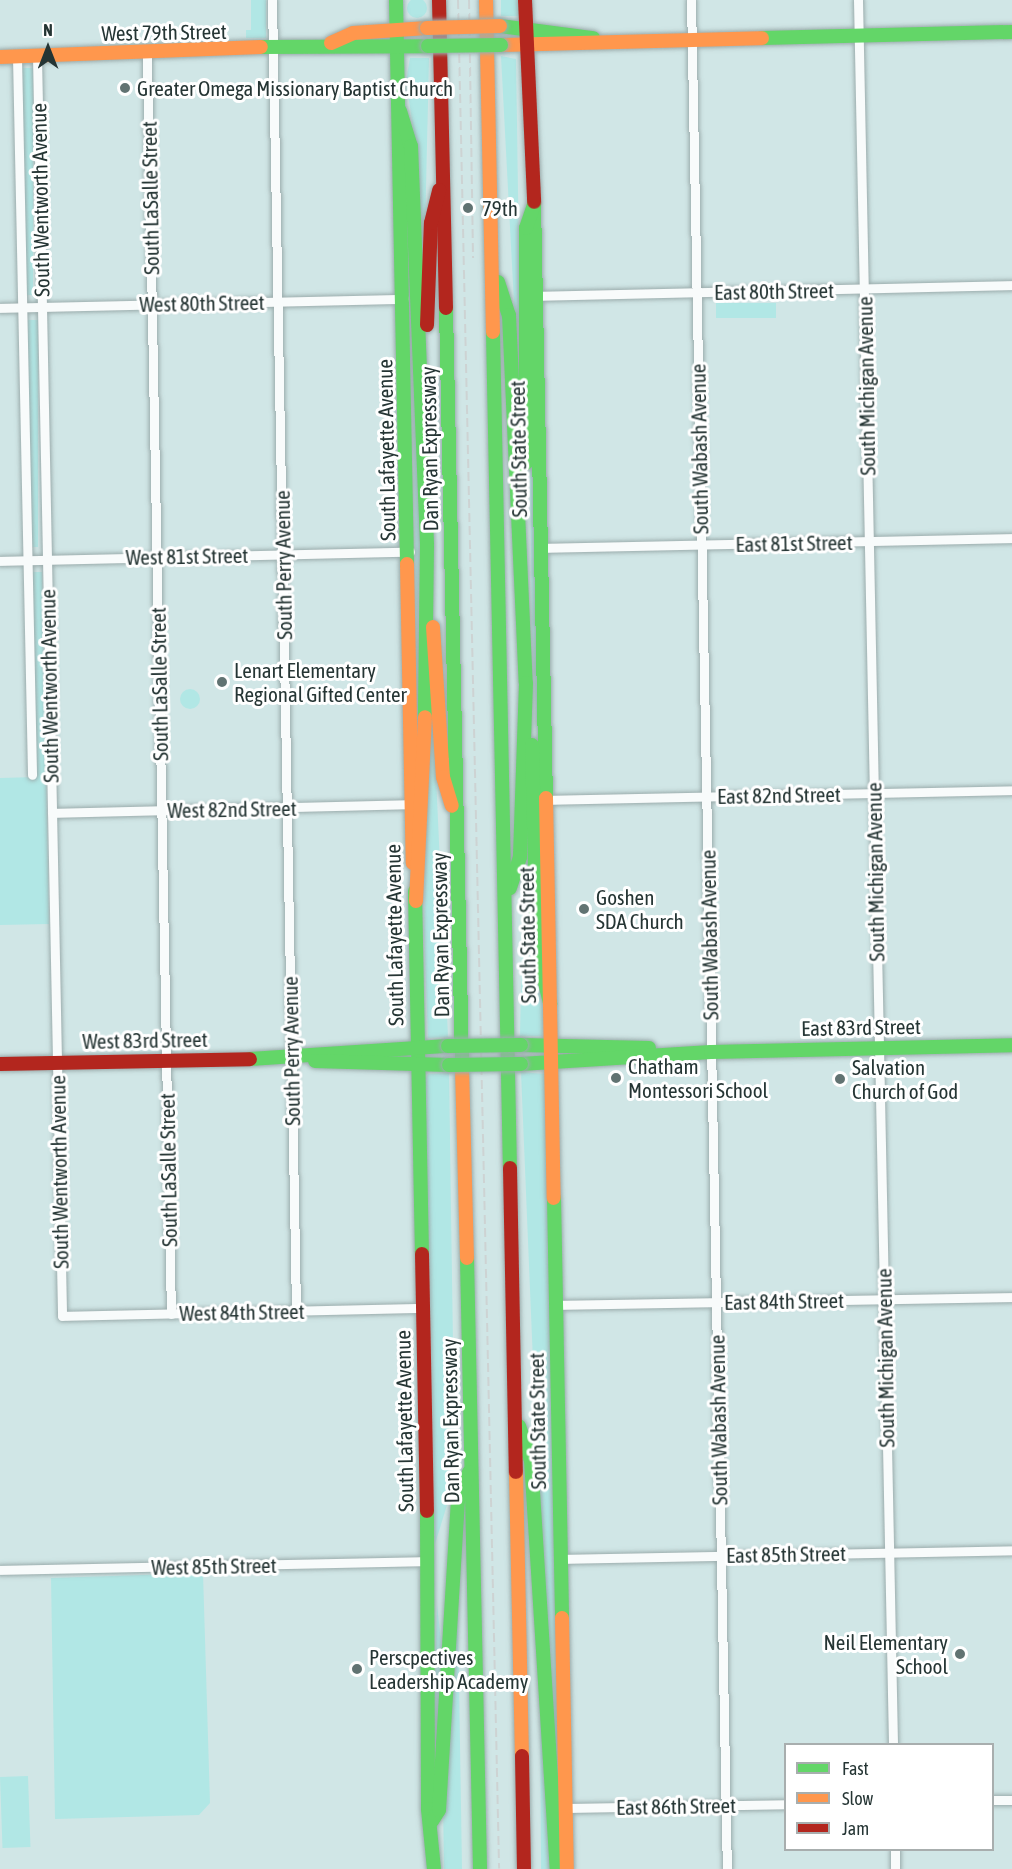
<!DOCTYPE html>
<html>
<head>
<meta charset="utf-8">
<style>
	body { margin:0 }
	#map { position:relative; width:1012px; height:1869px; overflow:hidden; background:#d0e6e6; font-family:"Asap Condensed",sans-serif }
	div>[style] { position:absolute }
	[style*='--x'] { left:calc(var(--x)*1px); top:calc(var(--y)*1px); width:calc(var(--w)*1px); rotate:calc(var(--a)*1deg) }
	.green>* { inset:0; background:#b1e7e5; transform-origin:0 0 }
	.round { border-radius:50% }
	.roads { filter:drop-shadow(0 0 2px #9bacac) drop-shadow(0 0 2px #9bacac) }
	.street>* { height:9px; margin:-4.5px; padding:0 4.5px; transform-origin:4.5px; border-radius:4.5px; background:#f8fbfb }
	.fast>* { height:14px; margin:-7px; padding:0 7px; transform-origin:7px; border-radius:7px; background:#63d668 }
	.slow>* { height:14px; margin:-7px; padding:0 7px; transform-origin:7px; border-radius:7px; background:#ff974d }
	.jam>* { height:14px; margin:-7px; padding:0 7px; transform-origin:7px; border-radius:7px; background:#b3261e }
	.rail>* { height:2px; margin-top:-1px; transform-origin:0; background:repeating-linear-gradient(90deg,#cdd3d3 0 9px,transparent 0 13.5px) }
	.bridges { filter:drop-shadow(0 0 2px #9bacac) drop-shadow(0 0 2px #9bacac) }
	.fast-bridge>* { height:14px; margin:-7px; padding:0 7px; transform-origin:7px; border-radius:7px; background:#63d668 }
	.slow-bridge>* { height:14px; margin:-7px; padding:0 7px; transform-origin:7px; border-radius:7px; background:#ff974d }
	.dots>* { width:16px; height:16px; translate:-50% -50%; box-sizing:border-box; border:3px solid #fff; border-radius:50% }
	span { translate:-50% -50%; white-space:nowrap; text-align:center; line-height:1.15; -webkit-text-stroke:6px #fff; paint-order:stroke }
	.street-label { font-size:21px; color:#253534 }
	.poi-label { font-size:21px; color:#253534 }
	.left { translate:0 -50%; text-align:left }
	.right { translate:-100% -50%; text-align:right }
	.legend { position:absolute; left:784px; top:1743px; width:210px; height:108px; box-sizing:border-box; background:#fff; border:2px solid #a8aeae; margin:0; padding:8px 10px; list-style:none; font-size:18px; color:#253534 }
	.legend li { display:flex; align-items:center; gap:12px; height:30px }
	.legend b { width:30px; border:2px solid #a8aeae }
	.north { position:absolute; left:18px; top:18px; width:60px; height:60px; -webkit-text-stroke:4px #fff; paint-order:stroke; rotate:0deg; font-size:16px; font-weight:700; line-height:24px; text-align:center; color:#253534 }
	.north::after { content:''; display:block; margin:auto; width:21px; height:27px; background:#253534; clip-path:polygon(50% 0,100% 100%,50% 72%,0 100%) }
</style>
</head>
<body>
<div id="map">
	<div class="green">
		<div class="round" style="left:407px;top:-2px;width:20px;height:20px"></div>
		<div style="clip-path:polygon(251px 0,266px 0,266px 38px,246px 38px,246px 30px,251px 30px)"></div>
		<div style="left:501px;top:0;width:19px;height:16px"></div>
		<div style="clip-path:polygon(501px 56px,516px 59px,520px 322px,515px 322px)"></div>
		<div style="clip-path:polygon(410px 58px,429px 58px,423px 320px,416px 147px,406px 81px)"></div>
		<div style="left:21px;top:68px;width:12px;height:227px"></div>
		<div style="left:776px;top:303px;width:15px;height:60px;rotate:90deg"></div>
		<div style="left:26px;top:320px;width:12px;height:227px"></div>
		<div style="clip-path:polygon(412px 351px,420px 535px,417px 637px)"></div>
		<div style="clip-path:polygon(530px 466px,533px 466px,538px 740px,532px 636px)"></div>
		<div style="clip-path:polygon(32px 572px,42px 572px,49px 924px,0 925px,0 778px,36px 777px)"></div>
		<div style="clip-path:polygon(430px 647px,448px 1037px,428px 1038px,424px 931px)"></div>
		<div class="round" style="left:180px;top:689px;width:20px;height:20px"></div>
		<div style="clip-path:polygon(526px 768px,544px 1014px,542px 1036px,520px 1036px)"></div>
		<div style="clip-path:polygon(521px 1072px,545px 1074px,561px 1839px,542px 1579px)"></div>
		<div style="clip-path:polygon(449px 1073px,455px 1479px,435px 1544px,425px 1080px,428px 1074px)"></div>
		<div style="clip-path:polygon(203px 1573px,210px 1803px,199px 1815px,55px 1819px,51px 1578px)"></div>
		<div style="clip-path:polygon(437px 1604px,443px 1659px,435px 1758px,435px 1668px)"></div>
		<div style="clip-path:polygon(458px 1616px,462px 1869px,444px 1869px,443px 1804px)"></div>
		<div style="clip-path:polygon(540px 1707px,552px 1869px,541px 1869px)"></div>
		<div style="left:28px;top:1776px;width:71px;height:28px;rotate:88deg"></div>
	</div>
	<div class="roads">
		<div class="street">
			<div style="--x:272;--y:0;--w:1311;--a:88.95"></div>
			<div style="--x:691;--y:0;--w:1869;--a:88.9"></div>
			<div style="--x:858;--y:0;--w:1744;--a:88.85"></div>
			<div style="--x:147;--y:54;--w:1260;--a:88.91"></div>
			<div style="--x:37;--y:56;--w:1260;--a:88.86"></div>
			<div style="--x:62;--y:1316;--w:361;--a:-1.3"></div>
			<div style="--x:17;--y:57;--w:718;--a:88.8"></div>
			<div style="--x:535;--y:296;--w:477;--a:-1.3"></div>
			<div style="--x:0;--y:308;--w:404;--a:-1.3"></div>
			<div style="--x:541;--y:548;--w:471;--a:-1.2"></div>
			<div style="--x:0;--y:561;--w:410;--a:-1.3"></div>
			<div style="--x:545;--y:800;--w:467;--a:-1.2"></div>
			<div style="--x:52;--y:813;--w:361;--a:-1.4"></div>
			<div style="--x:556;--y:1305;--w:456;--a:-1"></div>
			<div style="--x:561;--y:1559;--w:451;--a:-1.1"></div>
			<div style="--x:0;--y:1570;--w:428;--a:-1.2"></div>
			<div style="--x:992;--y:1800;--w:20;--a:0"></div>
			<div style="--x:566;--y:1808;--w:220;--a:-1"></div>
			<div style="--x:895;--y:1850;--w:19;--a:90"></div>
		</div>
		<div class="fast">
			<div style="--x:396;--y:0;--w:564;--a:88.88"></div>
			<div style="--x:500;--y:26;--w:94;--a:7.4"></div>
			<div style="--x:762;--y:38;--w:250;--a:-1.4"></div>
			<div style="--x:261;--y:47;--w:167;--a:-0.3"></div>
			<div style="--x:400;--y:111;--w:37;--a:73"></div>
			<div style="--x:411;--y:146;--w:399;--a:87.7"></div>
			<div style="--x:427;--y:545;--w:172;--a:90.7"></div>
			<div style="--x:534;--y:202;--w:596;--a:88.85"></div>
			<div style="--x:498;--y:282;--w:35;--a:72"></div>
			<div style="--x:509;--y:315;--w:368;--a:87.4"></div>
			<div style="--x:526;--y:683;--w:174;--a:92"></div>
			<div style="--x:520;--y:857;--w:33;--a:108"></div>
			<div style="--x:446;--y:308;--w:760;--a:88.79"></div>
			<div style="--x:493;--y:332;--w:836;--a:88.84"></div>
			<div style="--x:526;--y:463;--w:235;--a:-90"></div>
			<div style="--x:526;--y:228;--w:24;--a:-71"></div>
			<div style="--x:532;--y:745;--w:205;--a:88.6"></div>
			<div style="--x:537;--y:950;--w:55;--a:76.2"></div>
			<div style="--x:415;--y:891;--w:363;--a:88.9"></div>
			<div style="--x:521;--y:1045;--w:128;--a:1.3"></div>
			<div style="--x:250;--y:1059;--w:198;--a:-3.8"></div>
			<div style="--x:315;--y:1061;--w:134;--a:1.7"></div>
			<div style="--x:521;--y:1064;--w:190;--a:-3.6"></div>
			<div style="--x:711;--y:1052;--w:301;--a:-1.3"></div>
			<div style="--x:554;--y:1198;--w:420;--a:88.9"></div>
			<div style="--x:467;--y:1258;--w:611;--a:88.78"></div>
			<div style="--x:519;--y:1426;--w:36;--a:71"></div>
			<div style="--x:531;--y:1460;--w:410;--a:86.4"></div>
			<div style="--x:427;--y:1511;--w:298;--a:89.8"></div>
			<div style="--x:428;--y:1809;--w:60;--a:84.3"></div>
			<div style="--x:432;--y:1821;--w:13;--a:-58"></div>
			<div style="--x:439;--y:1810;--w:310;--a:-86.5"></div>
			<div style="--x:458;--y:1501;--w:31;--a:-69"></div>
		</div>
		<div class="slow">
			<div style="--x:486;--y:0;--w:332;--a:88.8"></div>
			<div style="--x:331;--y:43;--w:24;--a:-24"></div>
			<div style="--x:353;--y:33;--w:74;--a:-3.9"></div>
			<div style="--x:501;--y:45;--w:261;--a:-1.5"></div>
			<div style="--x:0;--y:57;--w:261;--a:-2.2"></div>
			<div style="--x:407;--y:564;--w:299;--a:88.9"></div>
			<div style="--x:433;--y:627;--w:150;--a:86.2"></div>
			<div style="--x:443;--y:777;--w:30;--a:73"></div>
			<div style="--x:546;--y:798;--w:400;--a:88.9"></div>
			<div style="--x:416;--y:901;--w:184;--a:-87.2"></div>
			<div style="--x:462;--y:1068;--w:190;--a:88.5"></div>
			<div style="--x:516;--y:1472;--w:284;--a:88.8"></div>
			<div style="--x:562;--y:1618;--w:251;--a:88.9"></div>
		</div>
		<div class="jam">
			<div style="--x:439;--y:0;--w:308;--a:88.7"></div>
			<div style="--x:525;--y:0;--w:202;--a:87.4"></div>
			<div style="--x:427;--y:325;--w:102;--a:-87.8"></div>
			<div style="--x:431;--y:223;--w:34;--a:-76"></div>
			<div style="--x:0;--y:1064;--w:250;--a:-1.1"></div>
			<div style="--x:510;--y:1168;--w:304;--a:88.9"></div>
			<div style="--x:422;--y:1254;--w:257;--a:88.9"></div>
			<div style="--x:522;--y:1756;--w:113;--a:89"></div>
		</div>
	</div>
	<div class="rail">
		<div style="--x:458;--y:0;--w:1869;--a:88.74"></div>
		<div style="--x:469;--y:0;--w:258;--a:89.1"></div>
	</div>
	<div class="bridges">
		<div class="fast-bridge">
			<div style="--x:428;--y:46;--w:73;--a:-0.8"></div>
			<div style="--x:448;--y:1046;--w:73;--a:-0.8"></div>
			<div style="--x:449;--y:1065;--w:72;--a:-0.8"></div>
		</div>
		<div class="slow-bridge">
			<div style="--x:427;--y:28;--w:73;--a:-1.6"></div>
		</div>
	</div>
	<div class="dots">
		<div style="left:125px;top:88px;background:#617372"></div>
		<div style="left:468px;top:208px;background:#617372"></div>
		<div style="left:222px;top:682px;background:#617372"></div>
		<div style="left:584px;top:909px;background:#617372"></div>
		<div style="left:616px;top:1078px;background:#617372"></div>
		<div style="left:840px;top:1079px;background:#617372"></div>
		<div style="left:960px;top:1654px;background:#617372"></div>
		<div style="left:357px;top:1669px;background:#617372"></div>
	</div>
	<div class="street-label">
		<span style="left:164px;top:32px;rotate:-1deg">West 79th Street</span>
		<span style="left:150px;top:198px;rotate:-91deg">South LaSalle Street</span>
		<span style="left:40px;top:200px;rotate:-91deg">South Wentworth Avenue</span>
		<span style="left:774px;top:291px;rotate:-1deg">East 80th Street</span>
		<span style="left:202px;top:303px;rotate:-1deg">West 80th Street</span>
		<span style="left:866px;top:386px;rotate:-91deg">South Michigan Avenue</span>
		<span style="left:429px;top:449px;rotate:-91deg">Dan Ryan Expressway</span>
		<span style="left:518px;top:449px;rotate:-91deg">South State Street</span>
		<span style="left:699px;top:449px;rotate:-91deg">South Wabash Avenue</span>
		<span style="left:386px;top:450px;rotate:-91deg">South Lafayette Avenue</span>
		<span style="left:794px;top:543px;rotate:-1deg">East 81st Street</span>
		<span style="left:187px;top:556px;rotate:-1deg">West 81st Street</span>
		<span style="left:283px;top:565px;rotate:-91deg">South Perry Avenue</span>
		<span style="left:159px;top:684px;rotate:-91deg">South LaSalle Street</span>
		<span style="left:49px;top:686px;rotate:-91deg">South Wentworth Avenue</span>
		<span style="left:779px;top:795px;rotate:-1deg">East 82nd Street</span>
		<span style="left:232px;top:809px;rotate:-1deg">West 82nd Street</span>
		<span style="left:875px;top:872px;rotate:-91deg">South Michigan Avenue</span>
		<span style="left:394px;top:935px;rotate:-91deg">South Lafayette Avenue</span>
		<span style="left:440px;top:935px;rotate:-91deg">Dan Ryan Expressway</span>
		<span style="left:527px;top:935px;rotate:-91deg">South State Street</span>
		<span style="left:709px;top:935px;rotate:-91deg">South Wabash Avenue</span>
		<span style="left:861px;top:1027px;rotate:-1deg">East 83rd Street</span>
		<span style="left:145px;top:1040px;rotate:-1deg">West 83rd Street</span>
		<span style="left:291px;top:1051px;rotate:-91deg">South Perry Avenue</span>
		<span style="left:168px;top:1170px;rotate:-91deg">South LaSalle Street</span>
		<span style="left:59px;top:1172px;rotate:-91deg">South Wentworth Avenue</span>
		<span style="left:784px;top:1301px;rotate:-1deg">East 84th Street</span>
		<span style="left:242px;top:1312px;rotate:-1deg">West 84th Street</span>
		<span style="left:885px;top:1358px;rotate:-91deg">South Michigan Avenue</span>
		<span style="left:718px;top:1420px;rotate:-91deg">South Wabash Avenue</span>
		<span style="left:404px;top:1421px;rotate:-91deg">South Lafayette Avenue</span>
		<span style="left:450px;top:1421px;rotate:-91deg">Dan Ryan Expressway</span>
		<span style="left:537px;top:1421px;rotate:-91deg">South State Street</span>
		<span style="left:786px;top:1554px;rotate:-1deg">East 85th Street</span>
		<span style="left:214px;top:1566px;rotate:-1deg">West 85th Street</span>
		<span style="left:676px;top:1806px;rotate:-1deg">East 86th Street</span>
	</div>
	<div class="poi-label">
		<span class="left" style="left:137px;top:88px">Greater Omega Missionary Baptist Church</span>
		<span class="left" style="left:482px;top:208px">79th</span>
		<span class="left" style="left:234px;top:682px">Lenart Elementary<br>Regional Gifted Center</span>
		<span class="left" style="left:596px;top:909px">Goshen<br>SDA Church</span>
		<span class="left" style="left:628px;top:1078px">Chatham<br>Montessori School</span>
		<span class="left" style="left:852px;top:1079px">Salvation<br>Church of God</span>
		<span class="right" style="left:948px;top:1654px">Neil Elementary<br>School</span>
		<span class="left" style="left:369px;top:1669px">Perscpectives<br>Leadership Academy</span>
	</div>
	<ul class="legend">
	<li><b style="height:8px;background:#63d668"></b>Fast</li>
	<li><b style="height:8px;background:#ff974d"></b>Slow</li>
	<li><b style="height:8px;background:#b3261e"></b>Jam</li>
	</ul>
	<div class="north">N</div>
</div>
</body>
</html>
